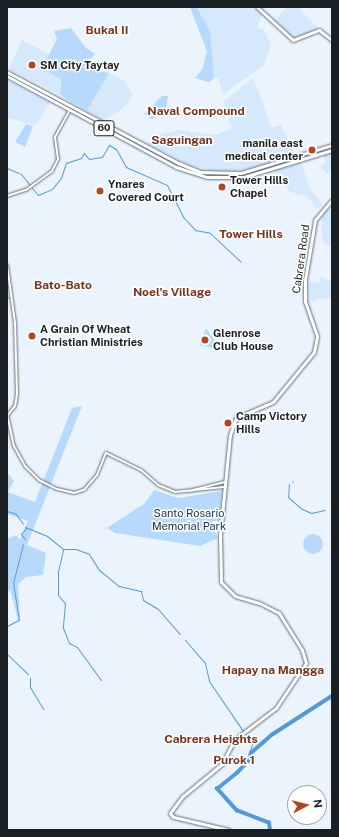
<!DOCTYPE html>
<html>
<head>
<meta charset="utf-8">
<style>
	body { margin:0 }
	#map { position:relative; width:339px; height:837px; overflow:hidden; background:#ebf4fc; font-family:"Public Sans",sans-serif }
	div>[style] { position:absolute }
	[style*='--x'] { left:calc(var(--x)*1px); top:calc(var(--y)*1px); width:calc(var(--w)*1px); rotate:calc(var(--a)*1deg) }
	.built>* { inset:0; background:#d5e8fc }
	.green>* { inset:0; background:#b7dafc }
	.round { border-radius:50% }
	.stream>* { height:1px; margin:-0.5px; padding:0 0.5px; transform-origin:0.5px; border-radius:0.5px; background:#549ada }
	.river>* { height:3.5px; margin:-1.75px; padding:0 1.75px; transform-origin:1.75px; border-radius:1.75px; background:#549ada }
	.roads { filter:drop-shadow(0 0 1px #626e7a) drop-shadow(0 0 1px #626e7a) }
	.minor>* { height:2px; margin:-1px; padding:0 1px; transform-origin:1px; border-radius:1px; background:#fff }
	.major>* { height:3px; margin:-1.5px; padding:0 1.5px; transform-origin:1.5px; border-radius:1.5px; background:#fff }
	.dots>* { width:11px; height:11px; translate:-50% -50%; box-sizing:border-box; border:2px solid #fff; border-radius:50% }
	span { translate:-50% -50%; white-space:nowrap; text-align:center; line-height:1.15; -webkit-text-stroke:3px #fff; paint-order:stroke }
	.shield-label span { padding:1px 3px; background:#fff; border:1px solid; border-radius:3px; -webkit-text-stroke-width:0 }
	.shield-label { font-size:10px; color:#1a1f24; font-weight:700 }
	.poi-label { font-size:11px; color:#1a1f24; font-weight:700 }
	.left { translate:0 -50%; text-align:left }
	.right { translate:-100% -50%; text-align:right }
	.street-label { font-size:11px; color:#1a1f24 }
	.park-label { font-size:11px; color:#122f49 }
	.neighbourhood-label { font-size:12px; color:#76331d; font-weight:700 }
	.frame { position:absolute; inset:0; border:8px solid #1a1f24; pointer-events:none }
	.north { position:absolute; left:287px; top:785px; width:40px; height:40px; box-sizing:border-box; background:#fff; border:1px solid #a3a5a7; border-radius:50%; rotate:83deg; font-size:11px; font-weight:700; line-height:16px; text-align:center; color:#1a1f24 }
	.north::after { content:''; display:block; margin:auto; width:14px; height:18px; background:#b04825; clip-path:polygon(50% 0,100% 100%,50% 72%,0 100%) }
</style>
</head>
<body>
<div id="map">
	<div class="built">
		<div style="clip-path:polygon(190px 7px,254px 7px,262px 14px,257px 28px,263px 29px,271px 45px,264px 65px,223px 94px,218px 77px,209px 82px,195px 78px,202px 70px,207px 51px)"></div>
		<div style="clip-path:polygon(287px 7px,298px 7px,318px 28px,299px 38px,293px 38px,274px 21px)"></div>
		<div style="clip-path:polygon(22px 40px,49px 54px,46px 61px,61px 70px,60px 95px,9px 69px)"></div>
		<div style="clip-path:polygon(109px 73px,125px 81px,133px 96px,120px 111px,104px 120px,87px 111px)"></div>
		<div style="clip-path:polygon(253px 78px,272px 128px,281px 125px,294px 155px,245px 170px,220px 172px,191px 166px,147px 143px,156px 136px,178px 130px,216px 135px,232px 128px,224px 101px)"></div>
		<div style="clip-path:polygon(7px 80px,50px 102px,36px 125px,7px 118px)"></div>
		<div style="clip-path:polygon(332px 152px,332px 170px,328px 174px,320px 167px,326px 163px,323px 155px)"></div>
		<div style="clip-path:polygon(301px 162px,309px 187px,322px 204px,317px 209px,307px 196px,290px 192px,274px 170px)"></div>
		<div style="clip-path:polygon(328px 207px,332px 213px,332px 247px,323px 242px,321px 215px)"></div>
		<div style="clip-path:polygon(320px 277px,332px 281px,332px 299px,320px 298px,308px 303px,309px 282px,319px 283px)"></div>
	</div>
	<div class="green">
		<div style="clip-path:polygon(190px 7px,196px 7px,210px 31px,214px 77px,209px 82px,195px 78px,202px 70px,207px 51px)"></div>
		<div style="clip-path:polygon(71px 28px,86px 48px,95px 54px,83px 68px,109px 73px,87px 111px,60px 95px,61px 79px,42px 68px,57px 39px,54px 31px)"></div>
		<div style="clip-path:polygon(162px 96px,168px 96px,165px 114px,151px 119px,144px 114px)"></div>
		<div style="clip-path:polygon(26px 124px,33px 126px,25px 147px,15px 142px)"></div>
		<div style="clip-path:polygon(206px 328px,215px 341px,214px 348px,199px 345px)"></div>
		<div style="clip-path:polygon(82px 406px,27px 545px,46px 553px,43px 575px,26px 577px,18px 584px,20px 621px,7px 626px,18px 620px,10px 589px,7px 594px,7px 539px,16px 535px,20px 540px,28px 521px,7px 514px,7px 472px,14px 481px,8px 492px,35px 502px,72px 408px)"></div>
		<div style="clip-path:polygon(154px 490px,178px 498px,222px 491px,219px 521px,213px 521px,213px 527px,218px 538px,200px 546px,115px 533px,107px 528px,145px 503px)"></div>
		<div class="round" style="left:303px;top:534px;width:20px;height:20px"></div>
	</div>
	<div class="stream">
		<div style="--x:7;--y:168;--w:15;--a:23"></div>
		<div style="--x:21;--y:174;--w:14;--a:51"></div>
		<div style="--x:32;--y:188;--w:9;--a:49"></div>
		<div style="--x:38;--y:195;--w:15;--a:-23"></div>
		<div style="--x:52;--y:189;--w:14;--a:-51"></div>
		<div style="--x:61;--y:178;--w:16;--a:-72"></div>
		<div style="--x:66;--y:163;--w:16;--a:-18"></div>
		<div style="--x:81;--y:158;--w:6;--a:-59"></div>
		<div style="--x:84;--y:153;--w:8;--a:50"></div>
		<div style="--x:89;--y:159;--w:13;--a:-9"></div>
		<div style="--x:102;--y:157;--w:14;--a:-60"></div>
		<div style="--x:109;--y:145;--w:8;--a:30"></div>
		<div style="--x:116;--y:149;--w:21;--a:61"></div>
		<div style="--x:126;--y:167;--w:45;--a:23.7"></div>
		<div style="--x:167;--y:185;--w:37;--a:63"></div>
		<div style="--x:184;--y:218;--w:16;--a:47"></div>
		<div style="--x:195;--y:230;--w:15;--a:11"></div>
		<div style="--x:210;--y:233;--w:42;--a:43.1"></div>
		<div style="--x:7;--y:298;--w:2;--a:-27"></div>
		<div style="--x:292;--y:482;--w:1;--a:-45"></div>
		<div style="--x:289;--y:484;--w:13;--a:94"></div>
		<div style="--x:288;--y:497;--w:18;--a:41"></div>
		<div style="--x:302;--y:509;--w:10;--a:24"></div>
		<div style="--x:311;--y:513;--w:14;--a:-12"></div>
		<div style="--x:7;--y:511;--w:9;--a:18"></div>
		<div style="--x:16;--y:514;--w:12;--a:55"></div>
		<div style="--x:25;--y:527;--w:24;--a:22"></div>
		<div style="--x:47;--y:536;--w:21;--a:39"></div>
		<div style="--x:63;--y:549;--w:13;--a:0"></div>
		<div style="--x:76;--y:549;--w:14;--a:21"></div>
		<div style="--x:89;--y:554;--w:19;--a:58"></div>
		<div style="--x:99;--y:570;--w:26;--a:39"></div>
		<div style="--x:119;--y:586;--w:23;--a:13"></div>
		<div style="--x:141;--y:591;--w:9;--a:77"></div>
		<div style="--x:143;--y:600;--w:17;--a:31"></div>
		<div style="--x:158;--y:609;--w:33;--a:49"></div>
		<div style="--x:25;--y:539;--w:6;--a:-129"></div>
		<div style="--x:21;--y:534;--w:8;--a:-50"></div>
		<div style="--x:63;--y:550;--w:23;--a:103"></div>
		<div style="--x:58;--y:572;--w:23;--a:90"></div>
		<div style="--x:58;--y:595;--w:11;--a:49"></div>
		<div style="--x:65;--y:603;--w:25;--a:95"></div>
		<div style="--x:63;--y:628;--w:16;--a:68"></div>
		<div style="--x:69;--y:643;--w:9;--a:27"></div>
		<div style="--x:77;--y:647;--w:41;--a:54"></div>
		<div style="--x:7;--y:626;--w:13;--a:-27"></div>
		<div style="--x:19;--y:620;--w:37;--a:-99"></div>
		<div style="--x:13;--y:583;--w:40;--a:-75.6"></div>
		<div style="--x:185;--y:640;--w:30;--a:49"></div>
		<div style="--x:205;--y:663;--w:18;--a:77"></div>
		<div style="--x:209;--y:681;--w:60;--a:55.8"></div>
		<div style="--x:7;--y:654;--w:29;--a:44"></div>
		<div style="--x:30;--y:678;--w:9;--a:90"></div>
		<div style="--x:30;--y:687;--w:26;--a:59"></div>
		<div style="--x:246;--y:762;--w:21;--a:-71"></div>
		<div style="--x:253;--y:742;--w:11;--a:-131"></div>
	</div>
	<div class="river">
		<div style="--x:270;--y:830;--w:7;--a:-98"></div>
		<div style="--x:269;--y:823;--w:34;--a:-159"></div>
		<div style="--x:237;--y:811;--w:30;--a:-132"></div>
		<div style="--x:217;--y:789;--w:26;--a:-39"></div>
		<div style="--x:237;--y:773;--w:18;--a:-47"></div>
		<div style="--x:249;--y:760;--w:7;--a:-74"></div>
		<div style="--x:251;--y:753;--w:29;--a:-41"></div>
		<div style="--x:273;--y:734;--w:70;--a:-32.8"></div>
	</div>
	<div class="roads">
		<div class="minor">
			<div style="--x:7;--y:196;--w:20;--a:-18"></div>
			<div style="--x:26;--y:190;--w:32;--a:-36"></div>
			<div style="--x:52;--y:171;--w:13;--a:-63"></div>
			<div style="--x:58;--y:159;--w:22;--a:-98"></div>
			<div style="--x:55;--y:137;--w:31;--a:-61"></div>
			<div style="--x:7;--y:265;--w:59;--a:82.1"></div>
			<div style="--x:15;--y:323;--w:71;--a:88.4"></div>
			<div style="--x:17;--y:394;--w:12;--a:99"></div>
			<div style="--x:15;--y:406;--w:13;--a:129"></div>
			<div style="--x:7;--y:414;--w:33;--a:78"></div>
			<div style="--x:14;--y:446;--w:23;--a:61"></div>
			<div style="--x:25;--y:466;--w:20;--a:45"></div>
			<div style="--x:39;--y:480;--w:20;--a:27"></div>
			<div style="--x:57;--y:489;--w:17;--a:13"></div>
			<div style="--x:74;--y:493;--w:10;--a:-17"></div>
			<div style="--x:84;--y:490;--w:20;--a:-49"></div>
			<div style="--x:97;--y:475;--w:24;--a:-68"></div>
			<div style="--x:106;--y:453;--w:39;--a:26"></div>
			<div style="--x:141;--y:470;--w:23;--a:41"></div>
			<div style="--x:158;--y:485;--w:18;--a:22"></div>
			<div style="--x:175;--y:492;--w:49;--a:-5.8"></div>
			<div style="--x:189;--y:491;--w:37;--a:-14"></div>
		</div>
		<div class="major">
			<div style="--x:257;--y:7;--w:49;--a:42.5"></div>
			<div style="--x:293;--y:40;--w:28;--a:-21"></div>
			<div style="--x:319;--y:30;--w:16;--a:38"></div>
			<div style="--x:7;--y:72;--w:194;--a:28"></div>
			<div style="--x:178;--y:163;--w:24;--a:22"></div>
			<div style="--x:200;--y:172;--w:41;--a:1.4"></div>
			<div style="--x:241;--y:173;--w:95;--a:-17.1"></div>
			<div style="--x:7;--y:76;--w:192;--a:28.3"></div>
			<div style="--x:176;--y:167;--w:32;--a:18"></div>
			<div style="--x:206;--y:177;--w:38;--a:0"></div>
			<div style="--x:244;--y:177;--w:92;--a:-17.1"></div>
			<div style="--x:229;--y:830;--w:57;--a:-166.9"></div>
			<div style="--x:173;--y:817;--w:5;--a:-127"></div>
			<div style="--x:170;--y:813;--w:21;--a:-53"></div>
			<div style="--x:183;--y:796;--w:50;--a:-39.4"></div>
			<div style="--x:222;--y:764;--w:27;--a:-63"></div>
			<div style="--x:234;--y:740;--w:53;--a:-37.3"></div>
			<div style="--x:276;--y:708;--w:54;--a:-56.3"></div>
			<div style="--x:306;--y:663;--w:14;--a:-107"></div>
			<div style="--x:302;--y:650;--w:44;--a:-121.9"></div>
			<div style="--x:279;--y:613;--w:22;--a:-153"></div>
			<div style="--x:259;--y:603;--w:25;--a:-164"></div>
			<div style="--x:235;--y:596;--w:20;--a:-135"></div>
			<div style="--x:221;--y:582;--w:47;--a:-91.2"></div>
			<div style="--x:220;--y:535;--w:100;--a:-84.3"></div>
			<div style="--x:230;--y:435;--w:18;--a:-71"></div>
			<div style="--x:236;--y:418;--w:40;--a:-23.4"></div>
			<div style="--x:273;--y:402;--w:65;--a:-50.6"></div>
			<div style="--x:314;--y:352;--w:16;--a:-79"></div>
			<div style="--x:317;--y:336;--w:36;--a:-109"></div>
			<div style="--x:305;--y:302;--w:22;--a:-90"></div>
			<div style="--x:305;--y:280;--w:61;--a:-80.5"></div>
			<div style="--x:315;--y:220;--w:26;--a:-50"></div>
		</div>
	</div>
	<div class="dots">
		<div style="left:32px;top:65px;background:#b04825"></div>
		<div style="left:312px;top:150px;background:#b04825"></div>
		<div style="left:222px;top:187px;background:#b04825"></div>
		<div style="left:100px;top:191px;background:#b04825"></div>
		<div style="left:32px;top:336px;background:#b04825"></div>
		<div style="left:205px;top:340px;background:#b04825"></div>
		<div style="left:228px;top:423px;background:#b04825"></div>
	</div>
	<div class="shield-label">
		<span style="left:104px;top:128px">60</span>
	</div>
	<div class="poi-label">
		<span class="left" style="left:40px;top:65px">SM City Taytay</span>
		<span class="right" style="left:303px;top:150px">manila east<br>medical center</span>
		<span class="left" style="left:230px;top:187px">Tower Hills<br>Chapel</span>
		<span class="left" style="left:108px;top:191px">Ynares<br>Covered Court</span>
		<span class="left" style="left:40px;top:336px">A Grain Of Wheat<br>Christian Ministries</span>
		<span class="left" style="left:213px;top:340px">Glenrose<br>Club House</span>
		<span class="left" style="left:236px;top:423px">Camp Victory<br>Hills</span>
	</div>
	<div class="street-label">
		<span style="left:301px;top:259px;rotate:-82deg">Cabrera Road</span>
	</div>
	<div class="park-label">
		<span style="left:189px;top:520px">Santo Rosario<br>Memorial Park</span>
	</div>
	<div class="neighbourhood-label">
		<span style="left:107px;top:31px">Bukal II</span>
		<span style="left:196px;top:112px">Naval Compound</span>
		<span style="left:182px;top:141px">Saguingan</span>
		<span style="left:251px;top:235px">Tower Hills</span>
		<span style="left:63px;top:286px">Bato-Bato</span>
		<span style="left:172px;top:293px">Noel's Village</span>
		<span style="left:273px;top:671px">Hapay na Mangga</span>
		<span style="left:211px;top:740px">Cabrera Heights</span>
		<span style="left:234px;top:761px">Purok 1</span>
	</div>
	<div class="frame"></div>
	<div class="north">N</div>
</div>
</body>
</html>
